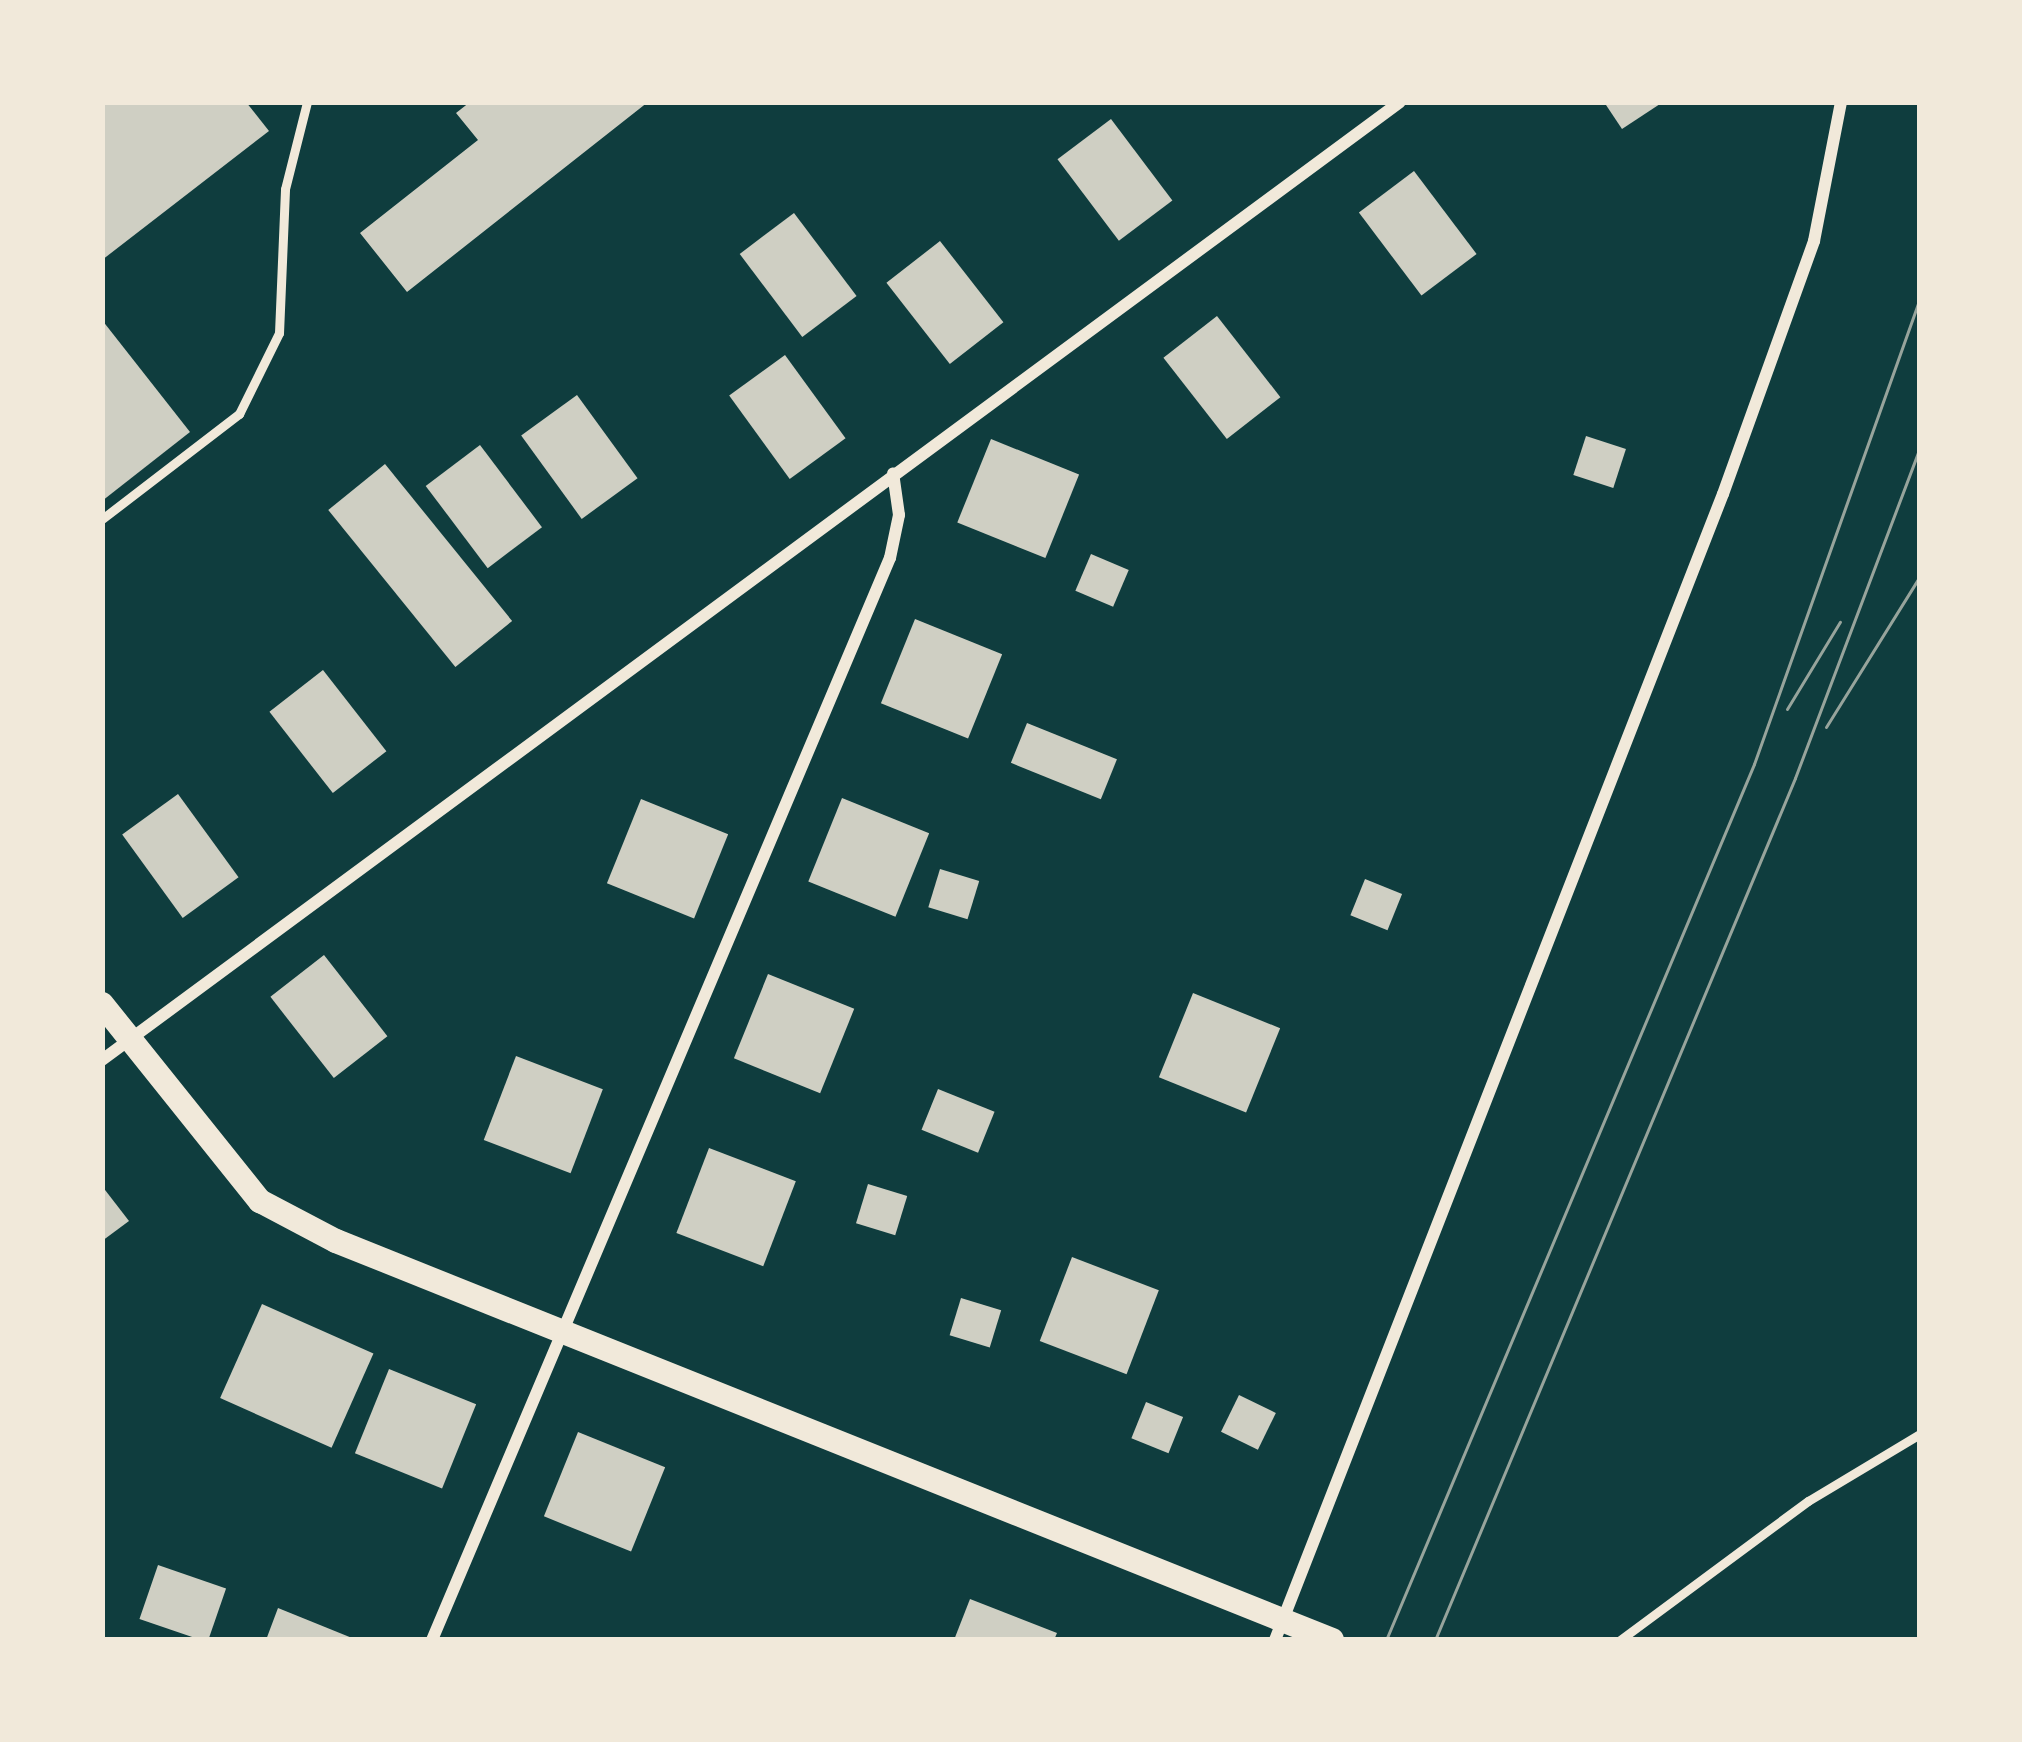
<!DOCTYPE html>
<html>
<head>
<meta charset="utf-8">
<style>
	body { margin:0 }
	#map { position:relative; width:2022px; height:1742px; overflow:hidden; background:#0f3d3e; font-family:Inter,sans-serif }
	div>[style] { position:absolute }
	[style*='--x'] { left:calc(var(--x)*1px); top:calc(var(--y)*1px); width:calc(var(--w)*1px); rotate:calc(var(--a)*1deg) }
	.building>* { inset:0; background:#cfcfc3; transform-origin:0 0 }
	.service>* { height:9px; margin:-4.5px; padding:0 4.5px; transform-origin:4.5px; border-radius:4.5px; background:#f1e9da }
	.minor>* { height:12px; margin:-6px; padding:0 6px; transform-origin:6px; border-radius:6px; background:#f1e9da }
	.secondary>* { height:24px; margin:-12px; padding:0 12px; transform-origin:12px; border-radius:12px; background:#f1e9da }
	.tram>* { height:3px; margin:-1.5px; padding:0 1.5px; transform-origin:1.5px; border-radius:1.5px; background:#97a49c }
	span { translate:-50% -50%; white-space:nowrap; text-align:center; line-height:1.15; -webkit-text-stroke:12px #f1e9da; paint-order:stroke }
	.frame { position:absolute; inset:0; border:105px solid #f1e9da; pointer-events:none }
</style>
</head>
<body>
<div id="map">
	<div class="building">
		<div style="clip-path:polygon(102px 102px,246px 102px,269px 131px,102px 260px)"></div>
		<div style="clip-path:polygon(470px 102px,648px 102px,407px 292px,360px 233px,478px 140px,456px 113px)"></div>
		<div style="clip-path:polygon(1604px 102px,1663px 102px,1622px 129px)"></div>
		<div style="left:1111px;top:119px;width:102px;height:67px;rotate:53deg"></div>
		<div style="left:1414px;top:171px;width:104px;height:69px;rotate:53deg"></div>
		<div style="left:794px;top:213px;width:104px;height:68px;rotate:53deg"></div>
		<div style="left:940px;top:241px;width:103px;height:68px;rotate:52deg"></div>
		<div style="left:1217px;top:316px;width:103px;height:68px;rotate:52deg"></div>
		<div style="clip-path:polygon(102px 320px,190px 432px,102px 501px)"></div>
		<div style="left:785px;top:355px;width:103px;height:69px;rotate:54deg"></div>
		<div style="left:577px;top:395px;width:103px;height:69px;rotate:54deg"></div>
		<div style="left:1586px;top:436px;width:42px;height:41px;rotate:18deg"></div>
		<div style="left:991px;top:439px;width:95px;height:90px;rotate:22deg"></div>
		<div style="left:480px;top:445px;width:103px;height:68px;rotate:53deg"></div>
		<div style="left:385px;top:464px;width:202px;height:73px;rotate:51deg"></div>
		<div style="left:1091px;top:554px;width:41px;height:40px;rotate:23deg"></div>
		<div style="left:915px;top:619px;width:94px;height:91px;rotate:22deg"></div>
		<div style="left:323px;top:670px;width:103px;height:68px;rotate:52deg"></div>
		<div style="left:1027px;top:723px;width:97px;height:43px;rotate:22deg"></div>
		<div style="left:178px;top:794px;width:103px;height:69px;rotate:54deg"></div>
		<div style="left:842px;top:798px;width:94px;height:90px;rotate:22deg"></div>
		<div style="left:641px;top:799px;width:94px;height:91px;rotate:22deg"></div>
		<div style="left:940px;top:869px;width:41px;height:40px;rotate:17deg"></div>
		<div style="left:1365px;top:879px;width:40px;height:39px;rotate:22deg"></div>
		<div style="left:324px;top:955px;width:103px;height:68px;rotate:52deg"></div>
		<div style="left:768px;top:974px;width:93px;height:91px;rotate:22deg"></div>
		<div style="left:1193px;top:993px;width:94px;height:91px;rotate:22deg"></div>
		<div style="left:516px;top:1056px;width:93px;height:90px;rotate:21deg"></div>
		<div style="left:938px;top:1089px;width:61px;height:44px;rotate:22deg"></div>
		<div style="left:709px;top:1148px;width:93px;height:91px;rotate:21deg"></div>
		<div style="left:868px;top:1184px;width:41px;height:41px;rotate:17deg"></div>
		<div style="clip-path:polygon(102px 1186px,129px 1221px,102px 1241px)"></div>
		<div style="left:1072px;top:1257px;width:93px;height:90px;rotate:21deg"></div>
		<div style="left:961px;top:1298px;width:42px;height:39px;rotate:17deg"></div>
		<div style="left:262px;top:1304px;width:122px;height:103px;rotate:24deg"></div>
		<div style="left:389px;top:1369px;width:94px;height:91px;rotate:22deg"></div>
		<div style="left:1239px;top:1395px;width:41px;height:41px;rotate:26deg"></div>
		<div style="left:1146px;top:1402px;width:40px;height:39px;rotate:22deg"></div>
		<div style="left:578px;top:1432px;width:94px;height:91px;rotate:22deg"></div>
		<div style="left:158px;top:1565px;width:72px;height:57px;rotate:19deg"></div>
		<div style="clip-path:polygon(970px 1599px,1057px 1633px,1054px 1640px,954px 1640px)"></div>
		<div style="clip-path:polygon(278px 1608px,357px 1640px,266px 1640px)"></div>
	</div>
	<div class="service">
		<div style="--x:102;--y:519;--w:173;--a:-37.5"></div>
		<div style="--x:239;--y:414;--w:90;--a:-63.7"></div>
		<div style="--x:279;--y:333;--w:144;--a:-87.6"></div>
		<div style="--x:285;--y:189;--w:90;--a:-75.8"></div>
		<div style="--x:1620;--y:1640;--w:234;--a:-36.5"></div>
		<div style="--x:1808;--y:1501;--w:131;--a:-30.9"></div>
	</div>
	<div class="minor">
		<div style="--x:102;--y:1060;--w:1613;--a:-36.43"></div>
		<div style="--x:432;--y:1640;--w:1175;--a:-67.06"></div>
		<div style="--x:890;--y:558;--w:44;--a:-78.2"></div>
		<div style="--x:899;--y:515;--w:42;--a:-98.1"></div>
		<div style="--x:1275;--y:1640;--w:1230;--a:-68.65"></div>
		<div style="--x:1723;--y:494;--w:269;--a:-70.2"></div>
		<div style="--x:1814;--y:241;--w:142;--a:-79"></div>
	</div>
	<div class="secondary">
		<div style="--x:102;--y:1004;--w:253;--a:51.3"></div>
		<div style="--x:260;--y:1201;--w:86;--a:27.8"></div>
		<div style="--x:336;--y:1241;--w:1073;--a:21.83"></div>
	</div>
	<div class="tram">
		<div style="--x:1787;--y:709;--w:102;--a:-58.7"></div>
		<div style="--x:1826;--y:727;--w:178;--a:-58.1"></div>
		<div style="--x:1386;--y:1640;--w:950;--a:-67.21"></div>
		<div style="--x:1754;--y:764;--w:496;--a:-70.4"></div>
		<div style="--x:1435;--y:1640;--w:934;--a:-67.33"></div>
		<div style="--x:1795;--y:778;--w:354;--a:-69.3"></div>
	</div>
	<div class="frame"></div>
</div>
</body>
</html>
